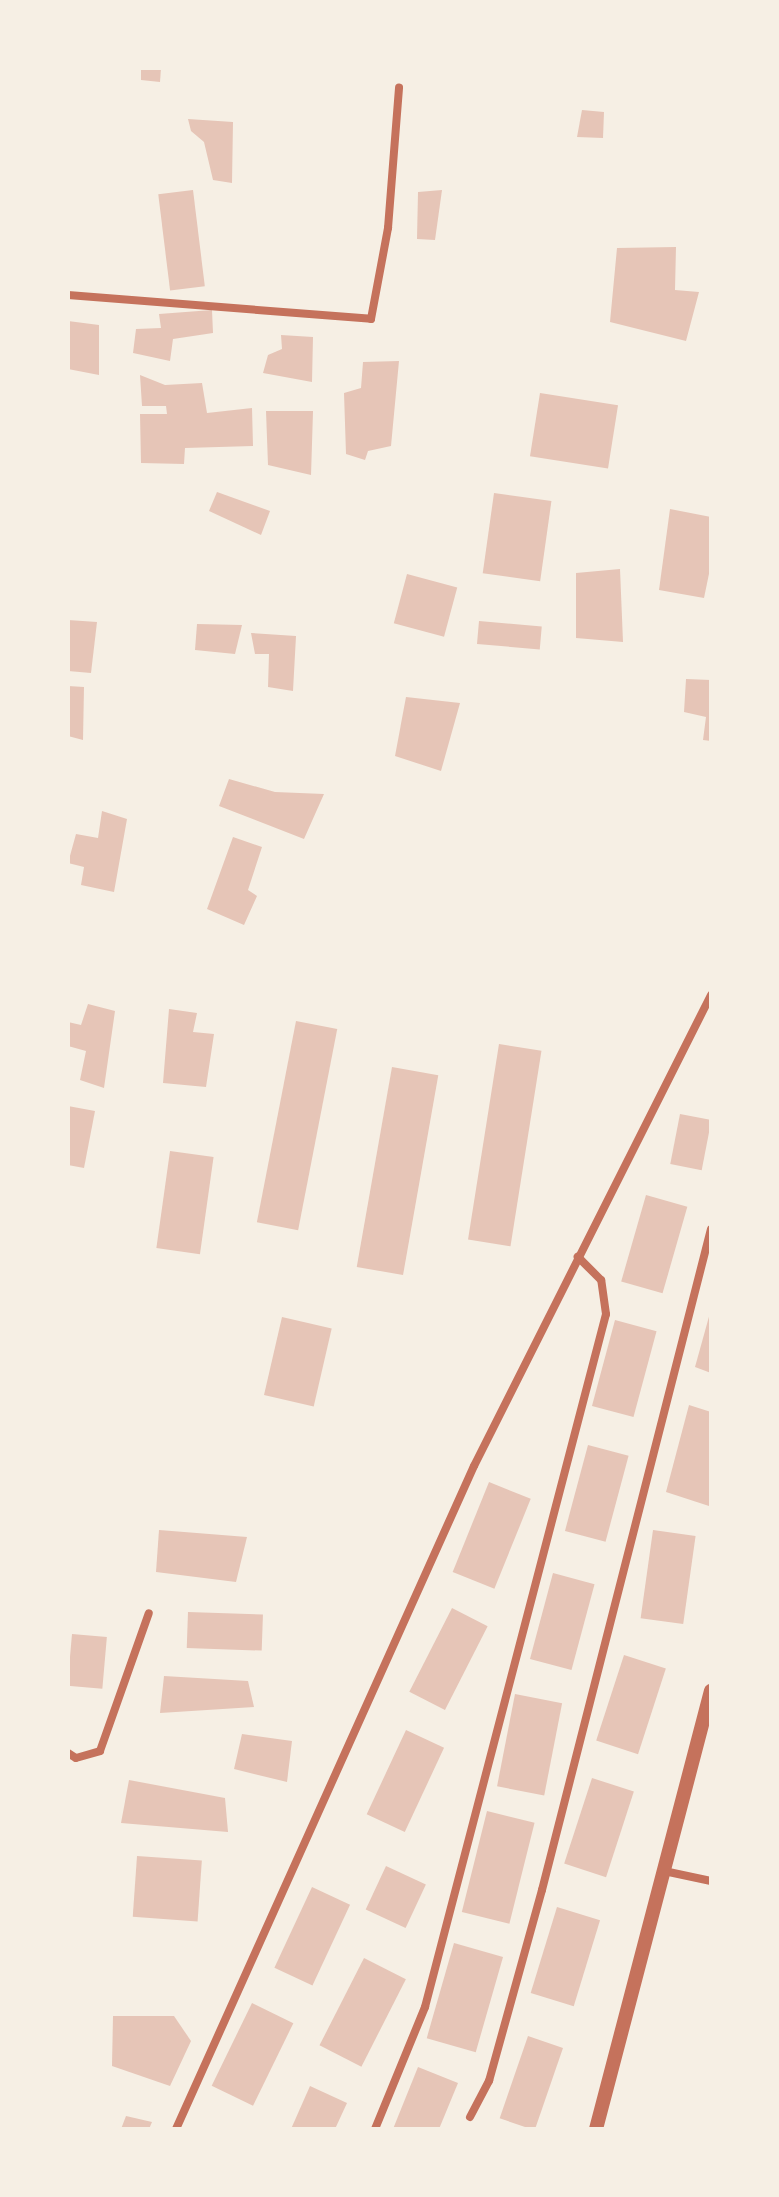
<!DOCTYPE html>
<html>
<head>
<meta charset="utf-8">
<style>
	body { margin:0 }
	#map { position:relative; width:779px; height:2197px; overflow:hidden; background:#f6efe4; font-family:Karla,sans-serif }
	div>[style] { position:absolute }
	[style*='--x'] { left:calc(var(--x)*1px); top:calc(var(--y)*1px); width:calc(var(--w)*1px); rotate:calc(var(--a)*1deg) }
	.building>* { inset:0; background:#e6c5b7; transform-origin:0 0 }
	.minor>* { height:8px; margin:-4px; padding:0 4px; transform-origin:4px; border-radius:4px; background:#c5725c }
	.tertiary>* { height:14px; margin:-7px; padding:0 7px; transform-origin:7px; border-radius:7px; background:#c5725c }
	span { translate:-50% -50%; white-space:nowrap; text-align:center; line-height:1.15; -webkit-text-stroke:6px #f6efe4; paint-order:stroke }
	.frame { position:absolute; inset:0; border:70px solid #f6efe4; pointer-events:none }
</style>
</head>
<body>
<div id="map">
	<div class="building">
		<div style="clip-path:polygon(141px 68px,161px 68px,160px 82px,141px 80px)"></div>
		<div style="clip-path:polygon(582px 110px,604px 112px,603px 138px,577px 137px)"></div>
		<div style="clip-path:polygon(188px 119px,233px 122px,232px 183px,213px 180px,204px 142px,191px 131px)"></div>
		<div style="left:193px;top:190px;width:97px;height:35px;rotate:83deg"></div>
		<div style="clip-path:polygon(442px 190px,435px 240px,417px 239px,418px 192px)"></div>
		<div style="clip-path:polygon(676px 247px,675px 290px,699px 292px,686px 341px,610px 322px,617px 248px)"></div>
		<div style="clip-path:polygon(212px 310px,213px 333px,173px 339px,170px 361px,133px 353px,136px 329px,161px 328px,159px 314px)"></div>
		<div style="clip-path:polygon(68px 321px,99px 325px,99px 375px,68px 369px)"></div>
		<div style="clip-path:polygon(281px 335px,313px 337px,312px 382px,263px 373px,268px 355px,282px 349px)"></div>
		<div style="clip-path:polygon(399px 361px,391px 446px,368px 451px,365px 460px,346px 454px,344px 393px,361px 388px,363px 362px)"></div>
		<div style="clip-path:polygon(140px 375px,165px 385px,202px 383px,207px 413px,252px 408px,253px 446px,185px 448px,184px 464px,141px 463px,140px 414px,167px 414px,166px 406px,142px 406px)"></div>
		<div style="left:540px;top:393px;width:79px;height:64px;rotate:9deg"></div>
		<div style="clip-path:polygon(266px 411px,313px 411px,311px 475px,268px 465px)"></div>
		<div style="clip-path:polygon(217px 492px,270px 511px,261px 535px,209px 511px)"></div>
		<div style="left:494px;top:493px;width:58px;height:81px;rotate:8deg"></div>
		<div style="clip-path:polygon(670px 509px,711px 517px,711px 564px,704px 598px,659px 590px)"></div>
		<div style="clip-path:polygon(620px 569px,623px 642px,576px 638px,576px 573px)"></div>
		<div style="left:407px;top:574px;width:52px;height:51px;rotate:15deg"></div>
		<div style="clip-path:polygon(68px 620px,97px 622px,91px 673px,68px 671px)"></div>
		<div style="left:479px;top:621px;width:63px;height:23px;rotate:5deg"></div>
		<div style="clip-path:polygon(197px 624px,242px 625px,235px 654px,195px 650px)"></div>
		<div style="clip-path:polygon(251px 633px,296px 636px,293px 691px,268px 687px,269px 654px,255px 654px)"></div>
		<div style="clip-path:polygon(686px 679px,711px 680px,711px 741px,703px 740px,706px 717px,684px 712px)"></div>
		<div style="clip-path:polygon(68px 686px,84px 687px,83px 740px,68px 736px)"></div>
		<div style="clip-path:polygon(406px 697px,460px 703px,441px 771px,395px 756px)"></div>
		<div style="clip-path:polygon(229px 779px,275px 792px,324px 794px,304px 839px,219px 806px)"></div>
		<div style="clip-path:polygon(102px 811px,127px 819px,114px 892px,81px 885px,84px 867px,68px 863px,76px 834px,98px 838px)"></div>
		<div style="clip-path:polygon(233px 837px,262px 847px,248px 890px,257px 896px,244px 925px,207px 909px)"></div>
		<div style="clip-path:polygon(88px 1004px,115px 1011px,104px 1088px,80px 1080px,86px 1051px,68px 1046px,68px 1022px,81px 1025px)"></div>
		<div style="clip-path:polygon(169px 1009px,197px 1013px,193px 1032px,214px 1034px,206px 1087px,163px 1083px)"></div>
		<div style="left:296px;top:1021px;width:42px;height:205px;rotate:11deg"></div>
		<div style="left:499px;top:1044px;width:43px;height:198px;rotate:9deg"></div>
		<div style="left:392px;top:1067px;width:47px;height:203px;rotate:10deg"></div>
		<div style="clip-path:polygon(68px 1106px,95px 1111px,84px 1168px,68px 1165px)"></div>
		<div style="left:680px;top:1114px;width:32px;height:51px;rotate:11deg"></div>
		<div style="left:170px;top:1151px;width:44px;height:98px;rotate:8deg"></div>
		<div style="left:646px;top:1195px;width:43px;height:90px;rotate:16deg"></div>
		<div style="clip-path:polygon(710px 1313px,711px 1314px,711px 1373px,695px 1367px)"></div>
		<div style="left:282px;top:1317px;width:51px;height:80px;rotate:13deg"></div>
		<div style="left:615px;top:1320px;width:43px;height:89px;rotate:15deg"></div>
		<div style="clip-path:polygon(689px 1405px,711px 1412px,709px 1506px,666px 1492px)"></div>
		<div style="left:588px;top:1445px;width:42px;height:89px;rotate:15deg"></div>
		<div style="left:489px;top:1482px;width:45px;height:97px;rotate:22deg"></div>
		<div style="clip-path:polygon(159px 1530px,247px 1537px,236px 1582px,156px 1572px)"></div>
		<div style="left:653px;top:1530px;width:43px;height:89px;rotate:8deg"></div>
		<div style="left:553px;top:1573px;width:43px;height:89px;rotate:15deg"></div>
		<div style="left:452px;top:1608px;width:40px;height:94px;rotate:27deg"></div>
		<div style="left:188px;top:1612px;width:75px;height:36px;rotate:2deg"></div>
		<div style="left:72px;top:1634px;width:35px;height:52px;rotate:5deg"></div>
		<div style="left:624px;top:1655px;width:44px;height:90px;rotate:18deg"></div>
		<div style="clip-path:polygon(164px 1676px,248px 1681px,254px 1707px,160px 1713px)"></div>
		<div style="left:515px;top:1694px;width:48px;height:94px;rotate:11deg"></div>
		<div style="left:406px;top:1730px;width:42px;height:93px;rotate:25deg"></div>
		<div style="clip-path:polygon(242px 1734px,292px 1741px,287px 1782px,234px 1769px)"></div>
		<div style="left:592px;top:1778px;width:44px;height:90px;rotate:18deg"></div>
		<div style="clip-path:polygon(129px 1780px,225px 1798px,228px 1832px,121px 1823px)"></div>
		<div style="left:487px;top:1811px;width:49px;height:104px;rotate:14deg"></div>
		<div style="left:137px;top:1856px;width:65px;height:61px;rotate:4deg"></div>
		<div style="left:386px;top:1866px;width:44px;height:48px;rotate:25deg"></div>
		<div style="left:312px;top:1887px;width:42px;height:89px;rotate:25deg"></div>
		<div style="left:557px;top:1907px;width:45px;height:90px;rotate:17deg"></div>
		<div style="left:454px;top:1943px;width:51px;height:99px;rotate:16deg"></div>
		<div style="left:364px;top:1958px;width:47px;height:98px;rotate:27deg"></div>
		<div style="left:252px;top:2003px;width:46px;height:92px;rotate:26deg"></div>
		<div style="clip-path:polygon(113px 2016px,174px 2016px,191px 2041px,170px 2086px,112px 2066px)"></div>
		<div style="left:528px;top:2036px;width:37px;height:87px;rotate:19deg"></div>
		<div style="clip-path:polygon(418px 2067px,458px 2083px,439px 2129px,393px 2129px)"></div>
		<div style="clip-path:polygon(310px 2086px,347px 2103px,335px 2129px,291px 2129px)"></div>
		<div style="clip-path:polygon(126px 2116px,152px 2122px,149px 2129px,121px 2129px)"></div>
	</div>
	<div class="minor">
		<div style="--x:68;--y:295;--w:304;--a:4.5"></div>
		<div style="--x:371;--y:319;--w:93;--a:-79.4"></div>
		<div style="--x:388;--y:228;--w:141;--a:-85.5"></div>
		<div style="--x:68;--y:1753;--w:9;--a:32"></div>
		<div style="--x:76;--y:1758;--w:25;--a:-16"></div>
		<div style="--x:100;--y:1751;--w:146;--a:-70.5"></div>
		<div style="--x:664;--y:1871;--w:48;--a:12"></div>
		<div style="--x:470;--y:2117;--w:41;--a:-62.2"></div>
		<div style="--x:489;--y:2081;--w:198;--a:-74.5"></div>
		<div style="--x:542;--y:1890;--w:682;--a:-75.66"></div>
		<div style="--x:176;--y:2129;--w:727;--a:-65.8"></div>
		<div style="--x:474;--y:1466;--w:527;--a:-63.29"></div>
		<div style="--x:375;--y:2129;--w:132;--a:-67.7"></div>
		<div style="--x:425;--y:2007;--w:716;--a:-75.36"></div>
		<div style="--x:606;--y:1314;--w:34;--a:-98"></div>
		<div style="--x:601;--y:1280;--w:33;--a:-135"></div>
	</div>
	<div class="tertiary">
		<div style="--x:596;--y:2129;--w:453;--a:-75.3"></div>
	</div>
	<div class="frame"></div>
</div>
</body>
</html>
